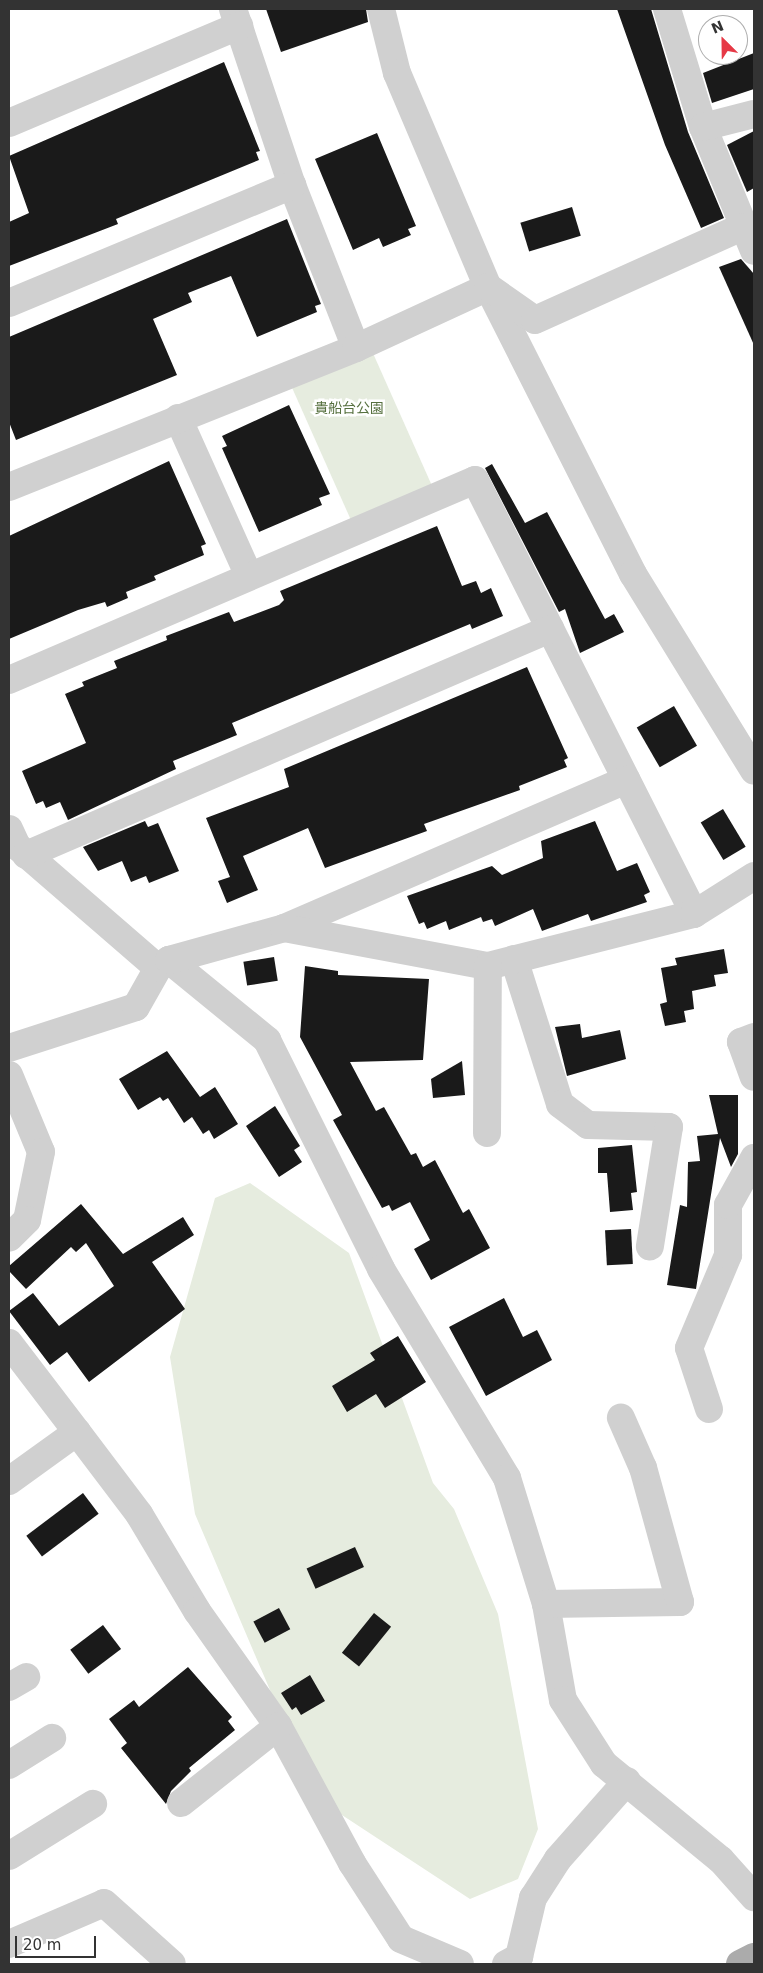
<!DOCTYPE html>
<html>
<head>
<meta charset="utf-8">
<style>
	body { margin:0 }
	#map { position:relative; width:763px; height:1973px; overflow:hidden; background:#fff; font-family:"DejaVu Sans","Noto Sans JP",sans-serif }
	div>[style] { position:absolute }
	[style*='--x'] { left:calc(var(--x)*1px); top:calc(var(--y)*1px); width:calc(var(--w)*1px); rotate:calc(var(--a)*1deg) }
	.green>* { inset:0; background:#e6ecdf; transform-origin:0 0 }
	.building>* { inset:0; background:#1a1a1a; transform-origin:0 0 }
	.minor>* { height:28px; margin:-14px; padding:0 14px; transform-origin:14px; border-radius:14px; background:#d0d0d0 }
	.major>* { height:28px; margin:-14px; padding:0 14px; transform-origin:14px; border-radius:14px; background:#ababab }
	span { translate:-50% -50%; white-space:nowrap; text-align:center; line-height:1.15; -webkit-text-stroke:5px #fff; paint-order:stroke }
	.park-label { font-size:14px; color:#56703f }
	.frame { position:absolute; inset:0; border:10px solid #333; pointer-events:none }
	.north { position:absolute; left:698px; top:15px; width:50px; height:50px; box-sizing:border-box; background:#fff; border:1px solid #adadad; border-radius:50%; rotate:337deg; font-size:14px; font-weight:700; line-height:20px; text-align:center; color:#333 }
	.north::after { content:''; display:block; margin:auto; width:18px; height:22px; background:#e63946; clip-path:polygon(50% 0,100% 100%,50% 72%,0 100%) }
	.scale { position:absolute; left:15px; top:1936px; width:81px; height:22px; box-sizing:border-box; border:2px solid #333; border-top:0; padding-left:6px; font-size:15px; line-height:18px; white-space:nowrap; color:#333; -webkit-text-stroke:4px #fff; paint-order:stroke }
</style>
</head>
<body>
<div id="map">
	<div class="green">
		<div style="left:372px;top:351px;width:148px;height:88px;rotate:66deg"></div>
		<div style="clip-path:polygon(250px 1183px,349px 1253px,433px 1483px,454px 1509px,498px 1614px,538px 1829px,518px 1879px,470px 1899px,316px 1798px,195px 1514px,170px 1357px,215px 1198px)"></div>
	</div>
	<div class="building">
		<div style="clip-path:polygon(266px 9px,366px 9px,368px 22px,281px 52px)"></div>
		<div style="clip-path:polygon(617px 9px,651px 9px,688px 132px,724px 218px,701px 228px,665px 145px)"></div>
		<div style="clip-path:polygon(754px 53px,754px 89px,712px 103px,703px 73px)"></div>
		<div style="clip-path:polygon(224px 62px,260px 151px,256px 152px,259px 160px,116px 219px,118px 224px,9px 266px,9px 222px,29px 213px,9px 156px)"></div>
		<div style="clip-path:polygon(754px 131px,754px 188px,747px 192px,727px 145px)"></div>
		<div style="clip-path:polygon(377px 133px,416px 226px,408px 229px,411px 235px,383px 247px,379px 238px,353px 250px,315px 159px)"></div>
		<div style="left:572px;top:207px;width:30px;height:54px;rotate:73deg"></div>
		<div style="clip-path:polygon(287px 219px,321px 304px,315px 306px,317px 312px,257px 337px,231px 276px,188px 293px,192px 302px,153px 319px,177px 375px,16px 440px,9px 422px,9px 337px)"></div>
		<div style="clip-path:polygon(741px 259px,754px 274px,754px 345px,719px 267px)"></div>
		<div style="clip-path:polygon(289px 405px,330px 494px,319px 498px,322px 505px,259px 532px,222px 448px,227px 446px,222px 436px)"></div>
		<div style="clip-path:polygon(169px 461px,206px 544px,201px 546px,204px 555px,154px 576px,156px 580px,126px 592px,128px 598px,107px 607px,105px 602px,78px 610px,9px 639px,9px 536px)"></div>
		<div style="clip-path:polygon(492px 464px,525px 523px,547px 512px,605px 619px,614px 614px,624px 632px,580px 653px,565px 609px,559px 612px,485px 468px)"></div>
		<div style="clip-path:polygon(437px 526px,462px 586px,476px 581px,481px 593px,491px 588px,503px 616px,472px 629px,470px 624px,232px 723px,237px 735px,173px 761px,176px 769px,68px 820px,60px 802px,46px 808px,43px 801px,36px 804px,22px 771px,86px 743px,65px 694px,84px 686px,82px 682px,117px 668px,114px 661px,167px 640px,166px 636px,229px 612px,234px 622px,279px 605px,284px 600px,280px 591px)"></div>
		<div style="clip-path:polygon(527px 667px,568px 758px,564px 760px,567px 767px,519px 786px,520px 790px,424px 824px,427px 831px,325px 868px,308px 828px,243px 856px,258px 890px,227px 903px,218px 881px,230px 877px,206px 818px,289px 787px,284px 769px)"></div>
		<div style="left:674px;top:706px;width:46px;height:43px;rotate:60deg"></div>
		<div style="left:723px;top:809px;width:44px;height:26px;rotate:59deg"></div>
		<div style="clip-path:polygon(145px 821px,148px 827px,158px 823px,179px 871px,149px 883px,146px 876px,131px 882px,122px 861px,98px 871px,83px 847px)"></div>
		<div style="clip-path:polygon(595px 821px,617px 871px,637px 863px,650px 892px,644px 895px,647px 902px,591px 921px,588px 914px,542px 931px,533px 909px,495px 926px,492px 919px,483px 922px,481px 917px,449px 930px,446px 921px,427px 929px,424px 922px,419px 924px,407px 896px,492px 866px,502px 875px,543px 858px,541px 841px)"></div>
		<div style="clip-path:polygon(724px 949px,728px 973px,714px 975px,716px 986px,692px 991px,694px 1009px,684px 1011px,686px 1022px,665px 1026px,660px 1004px,667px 1002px,661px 968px,677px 965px,675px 958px)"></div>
		<div style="left:274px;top:957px;width:24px;height:31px;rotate:81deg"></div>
		<div style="clip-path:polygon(305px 966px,338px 971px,338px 975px,429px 979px,423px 1060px,350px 1062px,376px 1111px,384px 1107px,411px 1155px,416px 1153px,423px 1167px,435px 1160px,463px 1213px,469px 1209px,490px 1248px,431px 1280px,414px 1249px,430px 1240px,410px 1202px,392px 1211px,389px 1205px,382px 1208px,333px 1120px,342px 1115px,300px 1037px)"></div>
		<div style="clip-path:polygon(580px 1024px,582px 1038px,620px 1030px,626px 1059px,567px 1076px,555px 1027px)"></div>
		<div style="clip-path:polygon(167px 1051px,200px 1097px,215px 1087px,238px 1124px,214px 1139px,209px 1130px,203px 1134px,192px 1117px,184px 1123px,168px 1098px,163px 1101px,160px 1097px,138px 1110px,119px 1079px)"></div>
		<div style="clip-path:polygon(462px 1061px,465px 1095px,433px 1098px,431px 1079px)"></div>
		<div style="clip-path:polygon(709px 1095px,738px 1095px,738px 1154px,731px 1167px,720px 1138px,696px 1289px,667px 1285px,680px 1205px,687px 1207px,688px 1162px,700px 1161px,697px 1136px,718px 1134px)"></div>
		<div style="clip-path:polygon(275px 1106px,300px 1146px,294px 1150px,302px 1162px,279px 1177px,246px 1126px)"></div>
		<div style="clip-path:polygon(632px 1145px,637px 1192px,631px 1193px,633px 1210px,610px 1212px,607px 1173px,598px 1173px,598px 1148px)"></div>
		<div style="clip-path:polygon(81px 1204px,123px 1254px,183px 1217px,194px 1235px,152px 1262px,185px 1309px,89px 1382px,67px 1352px,50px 1365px,9px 1311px,33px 1293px,59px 1326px,114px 1286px,86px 1243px,76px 1252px,71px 1247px,26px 1289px,9px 1271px,9px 1266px)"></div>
		<div style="left:631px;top:1229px;width:35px;height:26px;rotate:87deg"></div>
		<div style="clip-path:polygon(504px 1298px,523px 1337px,537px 1330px,552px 1360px,486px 1396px,449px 1327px)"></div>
		<div style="clip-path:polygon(398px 1336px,426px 1382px,385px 1408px,376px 1394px,347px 1412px,332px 1386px,375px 1360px,370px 1353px)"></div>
		<div style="left:83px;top:1493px;width:26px;height:71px;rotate:53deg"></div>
		<div style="left:355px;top:1547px;width:22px;height:53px;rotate:66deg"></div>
		<div style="left:279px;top:1608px;width:24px;height:29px;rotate:62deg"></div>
		<div style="left:374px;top:1613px;width:22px;height:51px;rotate:39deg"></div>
		<div style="left:103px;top:1625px;width:30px;height:41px;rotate:53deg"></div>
		<div style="clip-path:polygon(188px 1667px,232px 1717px,228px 1721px,235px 1730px,189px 1768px,191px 1771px,171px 1791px,166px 1804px,121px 1748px,127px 1743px,109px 1719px,134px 1700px,139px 1707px)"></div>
		<div style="clip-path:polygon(310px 1675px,325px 1701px,301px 1715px,296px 1707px,292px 1710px,281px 1693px)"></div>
	</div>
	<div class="minor">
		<div style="--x:233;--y:9;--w:186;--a:71.5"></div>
		<div style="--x:292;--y:185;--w:175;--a:68.6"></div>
		<div style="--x:381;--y:9;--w:66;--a:76"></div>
		<div style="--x:397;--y:73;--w:233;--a:67"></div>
		<div style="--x:488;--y:287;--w:322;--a:63.2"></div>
		<div style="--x:633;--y:574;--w:231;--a:58.4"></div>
		<div style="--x:667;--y:9;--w:123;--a:73"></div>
		<div style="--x:703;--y:127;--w:134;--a:67.6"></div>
		<div style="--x:9;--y:123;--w:250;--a:-22.9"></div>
		<div style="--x:703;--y:127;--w:53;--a:-14.3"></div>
		<div style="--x:9;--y:303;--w:307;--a:-22.6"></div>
		<div style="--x:178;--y:418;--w:171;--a:65.8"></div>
		<div style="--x:9;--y:487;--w:374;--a:-21.8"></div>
		<div style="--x:356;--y:348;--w:145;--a:-24.8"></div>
		<div style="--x:488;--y:287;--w:57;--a:35.1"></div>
		<div style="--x:535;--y:320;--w:227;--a:-24.2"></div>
		<div style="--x:9;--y:680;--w:507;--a:-23.23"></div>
		<div style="--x:475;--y:480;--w:486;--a:63.2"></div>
		<div style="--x:9;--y:829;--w:19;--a:65"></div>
		<div style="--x:17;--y:846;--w:186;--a:40.9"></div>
		<div style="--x:26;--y:855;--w:571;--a:-23.33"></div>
		<div style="--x:284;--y:928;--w:373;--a:-23.4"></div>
		<div style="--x:514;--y:959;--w:152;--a:72.4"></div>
		<div style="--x:560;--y:1104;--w:35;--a:37"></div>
		<div style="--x:588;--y:1125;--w:81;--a:1.4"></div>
		<div style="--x:669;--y:1127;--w:121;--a:99.1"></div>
		<div style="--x:169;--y:960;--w:127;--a:39.2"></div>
		<div style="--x:267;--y:1040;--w:256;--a:63.5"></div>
		<div style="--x:381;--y:1269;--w:244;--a:58.9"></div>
		<div style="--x:507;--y:1478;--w:132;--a:72.8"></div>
		<div style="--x:546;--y:1604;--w:97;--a:80"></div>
		<div style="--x:563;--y:1700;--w:76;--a:57.4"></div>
		<div style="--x:604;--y:1764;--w:151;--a:39.4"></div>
		<div style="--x:721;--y:1860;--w:50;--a:48.3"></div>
		<div style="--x:754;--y:1037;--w:14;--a:159"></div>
		<div style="--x:741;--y:1042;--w:37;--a:70"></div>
		<div style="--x:9;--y:1048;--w:133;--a:-17.9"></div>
		<div style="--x:136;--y:1007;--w:45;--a:-60.6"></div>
		<div style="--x:158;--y:968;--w:14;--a:-36"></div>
		<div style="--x:169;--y:960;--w:119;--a:-15.5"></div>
		<div style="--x:284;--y:928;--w:208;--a:10.6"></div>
		<div style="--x:488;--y:966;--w:212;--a:-14.2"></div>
		<div style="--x:694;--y:914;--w:71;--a:-32.3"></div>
		<div style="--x:9;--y:1075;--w:83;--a:67.4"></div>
		<div style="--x:41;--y:1152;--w:69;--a:101.6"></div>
		<div style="--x:27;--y:1220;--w:25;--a:135"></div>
		<div style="--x:487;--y:1133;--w:167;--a:-89.7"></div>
		<div style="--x:9;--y:1343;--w:112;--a:52.6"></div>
		<div style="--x:77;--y:1432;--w:84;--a:144.2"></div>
		<div style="--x:709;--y:1409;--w:64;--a:-108.2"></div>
		<div style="--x:689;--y:1348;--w:101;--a:-67.2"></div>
		<div style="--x:728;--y:1255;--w:50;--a:-90"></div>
		<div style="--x:728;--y:1205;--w:54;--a:-61"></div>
		<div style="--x:77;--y:1432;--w:103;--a:52.9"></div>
		<div style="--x:139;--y:1514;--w:113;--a:59.1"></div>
		<div style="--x:197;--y:1611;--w:141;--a:54.8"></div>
		<div style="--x:278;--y:1726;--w:156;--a:61.6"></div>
		<div style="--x:352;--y:1863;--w:90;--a:57.2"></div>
		<div style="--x:401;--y:1939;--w:64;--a:23"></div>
		<div style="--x:546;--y:1604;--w:134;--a:-0.9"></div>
		<div style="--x:680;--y:1602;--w:139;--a:-105.4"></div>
		<div style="--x:643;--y:1468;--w:55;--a:-113.7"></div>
		<div style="--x:9;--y:1687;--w:20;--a:-30"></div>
		<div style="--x:9;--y:1765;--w:51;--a:-32.1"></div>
		<div style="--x:181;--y:1803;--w:124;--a:-38.4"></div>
		<div style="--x:9;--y:1856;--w:99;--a:-31.8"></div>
		<div style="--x:9;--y:1944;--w:103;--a:-23.3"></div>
		<div style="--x:104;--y:1903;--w:91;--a:41.9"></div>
		<div style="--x:506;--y:1964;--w:15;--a:-28"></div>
		<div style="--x:519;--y:1957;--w:61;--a:-76.7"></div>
		<div style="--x:533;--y:1898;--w:46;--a:-57.3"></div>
		<div style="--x:558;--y:1859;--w:104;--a:-48.5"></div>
	</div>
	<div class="major">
		<div style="--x:740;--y:1964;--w:16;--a:-27"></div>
	</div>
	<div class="park-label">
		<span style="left:349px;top:408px">貴船台公園</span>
	</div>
	<div class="frame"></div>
	<div class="north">N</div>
	<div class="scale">20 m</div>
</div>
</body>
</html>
